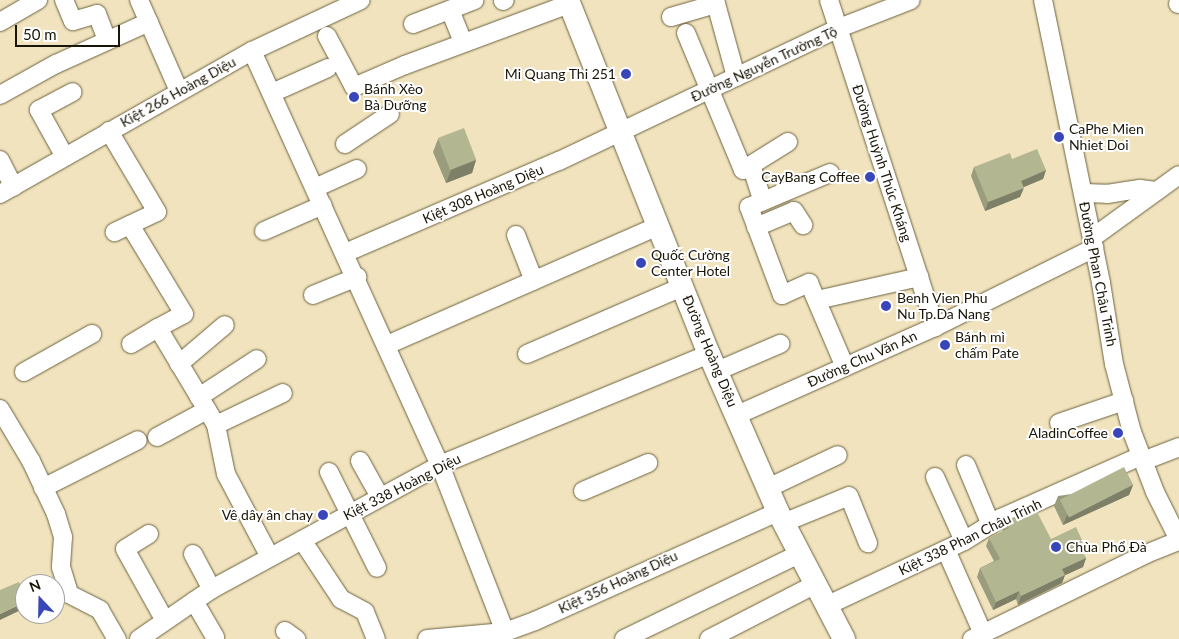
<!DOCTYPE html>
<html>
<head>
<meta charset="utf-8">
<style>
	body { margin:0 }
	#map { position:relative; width:1179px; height:639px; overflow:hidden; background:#f0e3bd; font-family:Lato,sans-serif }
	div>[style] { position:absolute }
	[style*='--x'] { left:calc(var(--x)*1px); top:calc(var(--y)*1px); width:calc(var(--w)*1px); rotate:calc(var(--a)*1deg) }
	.roads { filter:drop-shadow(0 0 1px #6d6240) drop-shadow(0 0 1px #6d6240) }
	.minor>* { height:18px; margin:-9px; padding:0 9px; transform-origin:9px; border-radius:9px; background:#fff }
	.major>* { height:22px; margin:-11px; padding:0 11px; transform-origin:11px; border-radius:11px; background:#fff }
	.wall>* { inset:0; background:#9a9d7d }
	.shaded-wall>* { inset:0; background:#7d8066 }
	.building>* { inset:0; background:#b3b791; transform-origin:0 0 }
	.dots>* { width:14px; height:14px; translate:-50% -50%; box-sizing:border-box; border:2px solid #fff; border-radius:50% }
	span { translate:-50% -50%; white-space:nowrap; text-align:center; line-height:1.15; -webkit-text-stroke:4px #fff; paint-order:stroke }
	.street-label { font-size:14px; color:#191507 }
	.poi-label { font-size:14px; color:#191507 }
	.right { translate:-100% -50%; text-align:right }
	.left { translate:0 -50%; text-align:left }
	.north { position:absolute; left:15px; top:574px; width:50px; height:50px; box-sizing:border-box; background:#fff; border:1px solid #a3a19c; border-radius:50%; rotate:339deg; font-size:14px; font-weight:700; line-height:20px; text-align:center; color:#191507 }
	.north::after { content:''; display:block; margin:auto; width:18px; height:22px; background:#3946b9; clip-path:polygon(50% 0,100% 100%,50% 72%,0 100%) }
	.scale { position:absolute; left:15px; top:25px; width:105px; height:22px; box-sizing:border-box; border:2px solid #191507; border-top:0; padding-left:6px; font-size:15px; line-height:18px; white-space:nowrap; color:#191507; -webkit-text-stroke:4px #fff; paint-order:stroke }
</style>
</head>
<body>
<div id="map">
	<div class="roads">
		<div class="minor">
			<div style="--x:64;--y:0;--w:23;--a:67"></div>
			<div style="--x:73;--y:21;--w:25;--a:-16"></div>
			<div style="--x:97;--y:14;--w:28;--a:69"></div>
			<div style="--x:139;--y:0;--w:99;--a:66.3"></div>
			<div style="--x:715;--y:0;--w:80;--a:74.7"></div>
			<div style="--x:829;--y:0;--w:344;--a:72"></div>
			<div style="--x:1043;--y:0;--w:289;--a:78.4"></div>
			<div style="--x:1101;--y:283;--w:82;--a:80.9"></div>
			<div style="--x:1114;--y:364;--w:70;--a:75.2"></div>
			<div style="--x:1132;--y:432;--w:64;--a:69"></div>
			<div style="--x:1155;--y:492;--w:54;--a:63.4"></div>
			<div style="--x:503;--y:1;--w:2;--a:-27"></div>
			<div style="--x:1178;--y:4;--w:1;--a:0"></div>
			<div style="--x:450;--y:10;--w:35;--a:68"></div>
			<div style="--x:671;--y:17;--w:47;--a:-16.1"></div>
			<div style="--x:0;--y:22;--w:44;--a:-30.1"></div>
			<div style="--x:413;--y:24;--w:66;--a:-21.2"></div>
			<div style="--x:686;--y:33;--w:148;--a:67.4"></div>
			<div style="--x:743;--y:170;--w:53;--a:-31.9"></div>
			<div style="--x:327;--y:36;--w:58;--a:62.1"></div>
			<div style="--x:354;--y:87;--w:56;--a:-23.3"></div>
			<div style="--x:405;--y:65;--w:175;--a:-20.4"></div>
			<div style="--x:252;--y:51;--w:455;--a:65.6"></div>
			<div style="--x:440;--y:465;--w:179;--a:68.7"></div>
			<div style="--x:272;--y:93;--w:61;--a:-24.1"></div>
			<div style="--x:0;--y:95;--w:64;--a:-29"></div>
			<div style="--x:56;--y:64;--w:102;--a:-24.3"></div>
			<div style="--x:109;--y:131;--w:94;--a:59.3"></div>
			<div style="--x:157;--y:212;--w:47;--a:154.5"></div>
			<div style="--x:345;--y:144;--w:54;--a:-33.7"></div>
			<div style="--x:65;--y:157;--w:54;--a:-119"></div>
			<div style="--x:39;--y:110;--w:38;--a:-28"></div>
			<div style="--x:0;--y:160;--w:30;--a:63"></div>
			<div style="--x:751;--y:165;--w:38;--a:72"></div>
			<div style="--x:830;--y:173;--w:88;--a:157.2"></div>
			<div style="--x:749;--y:207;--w:94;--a:69.4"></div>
			<div style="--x:782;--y:295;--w:30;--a:-24"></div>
			<div style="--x:809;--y:283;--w:91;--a:66.8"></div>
			<div style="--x:315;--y:188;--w:46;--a:-24.3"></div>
			<div style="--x:1083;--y:193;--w:24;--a:2"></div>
			<div style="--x:1107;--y:194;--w:33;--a:-9"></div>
			<div style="--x:1140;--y:189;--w:16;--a:7"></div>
			<div style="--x:0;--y:194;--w:290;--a:-29.6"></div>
			<div style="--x:252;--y:51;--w:120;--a:-25.1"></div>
			<div style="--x:130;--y:225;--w:104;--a:58.8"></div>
			<div style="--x:184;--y:314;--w:30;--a:152"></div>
			<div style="--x:756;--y:227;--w:41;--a:-22.8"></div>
			<div style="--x:794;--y:211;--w:17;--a:57"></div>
			<div style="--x:264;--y:231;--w:64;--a:-23.8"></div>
			<div style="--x:516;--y:235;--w:49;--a:68.6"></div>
			<div style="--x:1092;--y:238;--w:107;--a:-35.9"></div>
			<div style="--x:345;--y:253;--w:233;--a:-23.3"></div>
			<div style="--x:559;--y:161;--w:310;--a:-25.4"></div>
			<div style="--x:839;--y:28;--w:77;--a:-21.3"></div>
			<div style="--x:313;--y:295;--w:48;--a:-22.2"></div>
			<div style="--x:817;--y:300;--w:105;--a:-12.7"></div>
			<div style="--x:131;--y:344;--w:31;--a:-31"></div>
			<div style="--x:158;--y:328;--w:113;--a:59.1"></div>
			<div style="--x:216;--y:425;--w:50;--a:78.5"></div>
			<div style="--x:226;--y:474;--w:94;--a:62.1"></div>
			<div style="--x:387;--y:345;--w:296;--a:-23.7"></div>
			<div style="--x:527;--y:354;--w:169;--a:-23.4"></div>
			<div style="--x:179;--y:364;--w:60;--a:-40.3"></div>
			<div style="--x:717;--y:371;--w:69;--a:-23.2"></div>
			<div style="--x:24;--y:372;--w:78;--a:-29.2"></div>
			<div style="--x:199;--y:397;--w:69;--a:-33.2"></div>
			<div style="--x:0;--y:409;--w:61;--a:59.2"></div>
			<div style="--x:31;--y:461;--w:59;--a:64.7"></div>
			<div style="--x:56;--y:514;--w:24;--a:73"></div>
			<div style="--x:63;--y:537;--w:30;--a:94"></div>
			<div style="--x:61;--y:567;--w:28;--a:73"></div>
			<div style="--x:69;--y:594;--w:35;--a:27"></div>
			<div style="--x:100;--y:610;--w:34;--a:60"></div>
			<div style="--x:737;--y:415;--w:217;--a:-24"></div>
			<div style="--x:935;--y:327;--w:178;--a:-26.4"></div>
			<div style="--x:1059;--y:423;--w:69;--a:-18.7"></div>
			<div style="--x:216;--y:425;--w:74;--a:-25.5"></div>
			<div style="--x:157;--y:437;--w:57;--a:-28.4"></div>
			<div style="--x:360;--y:461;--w:41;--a:60.9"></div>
			<div style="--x:1143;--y:461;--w:39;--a:-21"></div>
			<div style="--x:966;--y:465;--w:65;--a:67.4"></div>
			<div style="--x:329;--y:472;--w:107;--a:63.4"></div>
			<div style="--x:935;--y:477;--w:70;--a:65.6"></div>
			<div style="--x:43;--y:488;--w:106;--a:-26.8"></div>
			<div style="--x:768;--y:488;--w:77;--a:-25.2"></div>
			<div style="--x:583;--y:491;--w:71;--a:-23.3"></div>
			<div style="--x:783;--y:523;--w:71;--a:-22.2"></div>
			<div style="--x:849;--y:496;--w:51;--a:68"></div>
			<div style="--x:149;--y:534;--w:28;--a:148"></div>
			<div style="--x:125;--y:549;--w:82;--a:60.9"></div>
			<div style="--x:302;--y:540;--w:71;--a:56.5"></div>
			<div style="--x:341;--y:599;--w:27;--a:28"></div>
			<div style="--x:365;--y:612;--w:29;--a:68"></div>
			<div style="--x:946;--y:550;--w:92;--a:66.2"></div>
			<div style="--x:193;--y:554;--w:40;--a:62"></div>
			<div style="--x:194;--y:601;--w:42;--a:59.7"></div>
			<div style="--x:826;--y:606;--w:153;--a:-25.2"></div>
			<div style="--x:964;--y:541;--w:44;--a:-31.9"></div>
			<div style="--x:1001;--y:518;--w:153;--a:-23.9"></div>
			<div style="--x:285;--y:631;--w:14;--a:36"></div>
			<div style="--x:139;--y:639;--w:88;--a:-34.4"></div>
			<div style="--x:212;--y:589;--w:260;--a:-28.5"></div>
			<div style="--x:440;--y:465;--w:291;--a:-22.4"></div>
			<div style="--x:427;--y:639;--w:78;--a:-5.1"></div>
			<div style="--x:505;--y:632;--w:32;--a:-20"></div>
			<div style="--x:535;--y:621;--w:266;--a:-24.2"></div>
			<div style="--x:624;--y:639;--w:195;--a:-25.9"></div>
			<div style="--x:709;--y:639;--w:118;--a:-27.2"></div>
			<div style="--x:972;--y:639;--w:194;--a:-26"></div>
			<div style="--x:1146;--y:554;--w:35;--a:-22"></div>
		</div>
		<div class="major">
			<div style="--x:568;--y:0;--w:381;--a:68.3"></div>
			<div style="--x:709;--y:354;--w:172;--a:66.4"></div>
			<div style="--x:778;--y:512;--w:143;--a:62.5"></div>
		</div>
	</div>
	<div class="wall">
		<div style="clip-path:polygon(438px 139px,476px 160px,472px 173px,446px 183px,433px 152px)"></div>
		<div style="clip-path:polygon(1012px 159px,1046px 170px,1043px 179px,1023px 187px,1020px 197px,985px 211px,971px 176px,974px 167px)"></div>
		<div style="clip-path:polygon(1133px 485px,1129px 495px,1063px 525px,1054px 506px,1058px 496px)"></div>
		<div style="clip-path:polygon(1005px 521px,1051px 539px,1084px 555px,1086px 558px,1083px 567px,1065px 575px,1062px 583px,1018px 605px,1016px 599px,993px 610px,977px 577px,980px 568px,994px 561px,986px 546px,989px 538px,1003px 531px,1002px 530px)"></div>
	</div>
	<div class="shaded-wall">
		<div style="clip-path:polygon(476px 160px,472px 173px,446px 183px,451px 170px)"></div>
		<div style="clip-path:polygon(1046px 170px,1043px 179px,1017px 190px,1021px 181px)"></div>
		<div style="clip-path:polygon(1024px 188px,1020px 197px,985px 211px,988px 202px)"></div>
		<div style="clip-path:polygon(1133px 485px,1129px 495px,1063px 525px,1067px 515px)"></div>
		<div style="clip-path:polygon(1086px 558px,1083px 567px,1059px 578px,1062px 569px)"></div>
		<div style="clip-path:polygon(1065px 575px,1062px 583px,1018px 605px,1021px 596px)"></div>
		<div style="clip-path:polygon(1019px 591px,1016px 599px,993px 610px,996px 602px)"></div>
		<div style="clip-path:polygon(25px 602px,25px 608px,0 620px,0 614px)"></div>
	</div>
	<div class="building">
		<div style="left:464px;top:128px;width:34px;height:28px;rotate:69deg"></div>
		<div style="clip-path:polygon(1037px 149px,1046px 170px,1021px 181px,1024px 188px,988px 202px,974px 167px,1010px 153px,1012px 159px)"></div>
		<div style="left:1124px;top:467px;width:20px;height:72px;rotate:63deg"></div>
		<div style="clip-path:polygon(1035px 508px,1051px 539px,1076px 527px,1086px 549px,1082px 551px,1086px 558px,1062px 569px,1065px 575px,1021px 596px,1019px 591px,996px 602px,980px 568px,1000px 559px,989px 538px,1009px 528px,1005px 521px)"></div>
		<div style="clip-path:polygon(19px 582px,25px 594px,25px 602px,0 614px,0 590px)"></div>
	</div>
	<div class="dots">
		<div style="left:626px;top:74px;background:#3946b9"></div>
		<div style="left:354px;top:97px;background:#3946b9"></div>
		<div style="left:1059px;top:137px;background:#3946b9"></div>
		<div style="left:870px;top:177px;background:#3946b9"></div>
		<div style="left:641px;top:263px;background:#3946b9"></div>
		<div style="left:886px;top:306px;background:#3946b9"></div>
		<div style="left:945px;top:345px;background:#3946b9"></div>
		<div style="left:1118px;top:433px;background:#3946b9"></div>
		<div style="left:323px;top:515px;background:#3946b9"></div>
		<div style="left:1056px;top:547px;background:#3946b9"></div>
	</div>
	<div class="street-label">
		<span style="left:764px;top:64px;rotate:-25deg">Đường Nguyễn Trường Tộ</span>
		<span style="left:178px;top:92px;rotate:-29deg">Kiệt 266 Hoàng Diệu</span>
		<span style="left:882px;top:163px;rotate:72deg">Đường Huỳnh Thúc Kháng</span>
		<span style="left:483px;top:194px;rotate:-23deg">Kiệt 308 Hoàng Diệu</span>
		<span style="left:1098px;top:274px;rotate:79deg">Đường Phan Châu Trinh</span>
		<span style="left:710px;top:351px;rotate:67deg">Đường Hoàng Diệu</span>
		<span style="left:862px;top:359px;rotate:-24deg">Đường Chu Văn An</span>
		<span style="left:402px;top:487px;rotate:-27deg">Kiệt 338 Hoàng Diệu</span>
		<span style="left:970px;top:537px;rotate:-26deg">Kiệt 338 Phan Châu Trinh</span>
		<span style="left:618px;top:582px;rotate:-25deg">Kiệt 356 Hoàng Diệu</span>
	</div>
	<div class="poi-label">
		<span class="right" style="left:616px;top:74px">Mi Quang Thi 251</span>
		<span class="left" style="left:364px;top:97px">Bánh Xèo<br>Bà Dưỡng</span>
		<span class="left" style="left:1069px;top:137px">CaPhe Mien<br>Nhiet Doi</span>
		<span class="right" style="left:860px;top:177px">CayBang Coffee</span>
		<span class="left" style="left:651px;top:263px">Quốc Cường<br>Center Hotel</span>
		<span class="left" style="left:897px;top:306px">Benh Vien Phu<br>Nu Tp.Da Nang</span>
		<span class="left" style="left:955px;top:345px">Bánh mì<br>chấm Pate</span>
		<span class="right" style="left:1108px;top:433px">AladinCoffee</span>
		<span class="right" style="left:313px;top:515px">Vê dây ân chay</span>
		<span class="left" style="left:1066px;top:547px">Chùa Phổ Đà</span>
	</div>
	<div class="north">N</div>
	<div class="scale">50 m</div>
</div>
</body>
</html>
